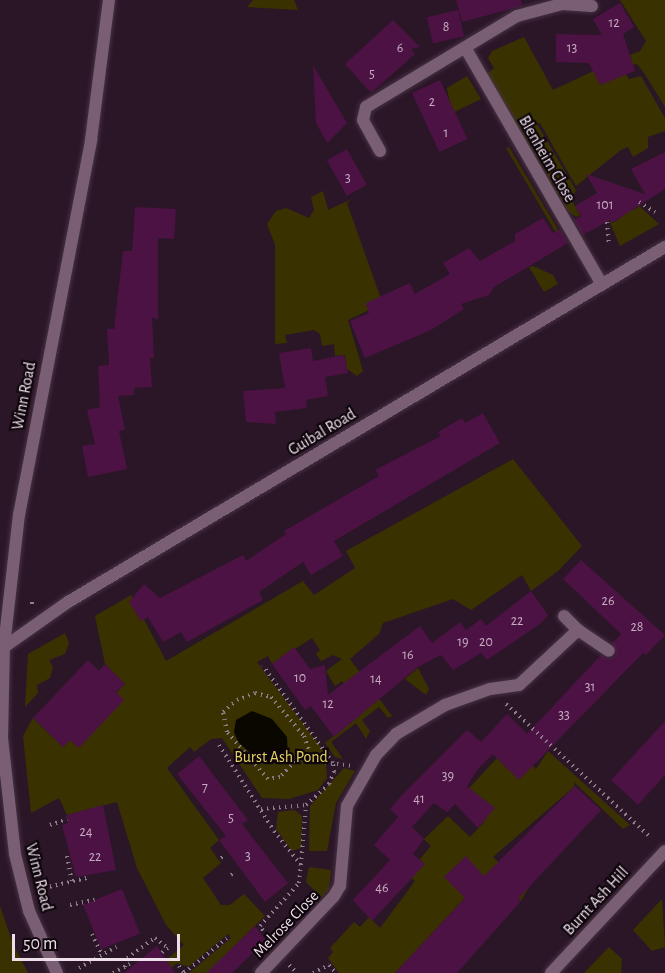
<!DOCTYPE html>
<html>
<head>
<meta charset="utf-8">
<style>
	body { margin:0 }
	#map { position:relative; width:665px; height:973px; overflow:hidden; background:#2b1627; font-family:"Alegreya Sans",sans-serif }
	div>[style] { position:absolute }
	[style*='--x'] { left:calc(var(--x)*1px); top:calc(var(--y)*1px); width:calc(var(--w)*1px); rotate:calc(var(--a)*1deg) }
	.green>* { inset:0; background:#393200 }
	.water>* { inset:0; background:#0a0600 }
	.building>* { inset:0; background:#4b1243; transform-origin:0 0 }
	.path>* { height:4px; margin-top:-2px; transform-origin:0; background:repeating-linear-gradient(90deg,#8f7d8b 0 1.5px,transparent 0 6px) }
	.roads { filter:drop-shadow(0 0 2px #463242) drop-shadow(0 0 2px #463242) }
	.minor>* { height:12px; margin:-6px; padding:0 6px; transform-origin:6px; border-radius:6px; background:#7a5e74 }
	.tertiary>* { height:12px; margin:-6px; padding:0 6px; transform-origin:6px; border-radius:6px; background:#7a5e74 }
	span { translate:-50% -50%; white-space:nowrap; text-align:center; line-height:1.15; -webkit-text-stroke:4.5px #0e060c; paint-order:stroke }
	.number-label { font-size:14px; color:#c5acc0 }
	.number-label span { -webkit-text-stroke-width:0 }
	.street-label { font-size:16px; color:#eedfea }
	.park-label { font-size:16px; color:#e5d461 }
	.scale { position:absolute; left:12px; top:934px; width:168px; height:27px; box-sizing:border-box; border:3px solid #eedfea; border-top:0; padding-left:8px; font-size:18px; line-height:21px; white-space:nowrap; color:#eedfea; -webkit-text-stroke:4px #0e060c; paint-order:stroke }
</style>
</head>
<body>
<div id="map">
	<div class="green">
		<div style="clip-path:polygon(253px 0,294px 0,298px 10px,247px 7px)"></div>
		<div style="clip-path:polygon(620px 0,665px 0,665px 107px,644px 73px,637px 64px,633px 65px,630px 55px,640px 51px,646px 41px)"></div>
		<div style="clip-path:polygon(524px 37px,553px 90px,617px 60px,629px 79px,641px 76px,665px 118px,665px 131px,648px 137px,648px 148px,633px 157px,628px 147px,621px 150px,576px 186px,540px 123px,537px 124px,573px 185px,576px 191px,570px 197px,580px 215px,576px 217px,567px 210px,487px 74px,494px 68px,488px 58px,492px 51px)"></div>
		<div style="clip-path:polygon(467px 76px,481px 99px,452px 113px,447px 88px)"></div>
		<div style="clip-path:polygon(509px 147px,566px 243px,563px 245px,506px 148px)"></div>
		<div style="clip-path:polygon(323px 191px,328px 210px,352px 199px,347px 203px,381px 299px,380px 305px,348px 320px,363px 371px,357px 376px,347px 369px,345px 355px,335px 356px,334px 344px,322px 346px,320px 334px,314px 330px,285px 335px,287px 343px,275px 344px,275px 245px,267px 224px,276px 211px,286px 208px,309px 218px,314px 210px,311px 197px)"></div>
		<div style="clip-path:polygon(637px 204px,659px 224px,620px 246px,609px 220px,613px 223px,623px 216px,622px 213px,638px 208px)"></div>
		<div style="clip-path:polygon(533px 266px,553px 275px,558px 284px,544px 292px,529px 267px)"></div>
		<div style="clip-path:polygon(513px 459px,582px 546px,558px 571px,531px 591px,522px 575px,471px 610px,453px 599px,383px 623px,379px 634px,350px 659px,392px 716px,388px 718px,379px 707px,362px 720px,370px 731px,366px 739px,356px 723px,331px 742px,343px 759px,335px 757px,325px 743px,364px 712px,342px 681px,335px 686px,326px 671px,342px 659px,333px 655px,321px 661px,316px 654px,320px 650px,312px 638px,272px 664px,268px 656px,257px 662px,325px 753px,327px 778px,318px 790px,289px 799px,262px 798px,222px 738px,211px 739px,194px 752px,190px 747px,167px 768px,219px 840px,210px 848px,221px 863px,203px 878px,221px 905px,230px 905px,244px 894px,265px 916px,207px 973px,189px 973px,231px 938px,228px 934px,188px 967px,177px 963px,171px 968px,166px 960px,184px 945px,166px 925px,137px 868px,117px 802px,67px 815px,59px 798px,31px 813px,23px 736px,33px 718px,63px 747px,125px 684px,105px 664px,95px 616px,131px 595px,166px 661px,303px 581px,314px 595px,355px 568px,346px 551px)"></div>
		<div style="clip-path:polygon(65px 633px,69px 643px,65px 654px,49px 660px,53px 667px,50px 678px,37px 685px,38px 693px,25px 707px,28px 654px)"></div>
		<div style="clip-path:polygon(418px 668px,429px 689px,426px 695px,405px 679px)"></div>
		<div style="clip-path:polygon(548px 751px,630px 825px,623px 829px,574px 782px,575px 786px,493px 857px,528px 889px,521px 901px,489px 872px,395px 973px,339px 973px,328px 958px,333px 952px,330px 948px,354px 922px,360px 927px,369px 917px,380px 928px,415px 881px,411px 878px,419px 860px,431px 846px,424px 839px,448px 816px,470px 837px,484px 822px,459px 799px,497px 758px,508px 769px,520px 755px,536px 769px)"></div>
		<div style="clip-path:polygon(344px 768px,355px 771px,336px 803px,327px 851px,309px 851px,310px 806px)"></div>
		<div style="clip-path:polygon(295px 810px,302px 816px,301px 848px,292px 851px,276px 829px,278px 812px)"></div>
		<div style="clip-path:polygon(309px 867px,331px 870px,329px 889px,322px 898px,306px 882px)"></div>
		<div style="clip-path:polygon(662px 899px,665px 947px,652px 951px,633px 930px)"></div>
		<div style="clip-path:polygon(0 906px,13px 944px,28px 973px,0 973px)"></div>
		<div style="clip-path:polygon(609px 947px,622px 959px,621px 973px,584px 973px)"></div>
	</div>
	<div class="water">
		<div style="clip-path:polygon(252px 711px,272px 719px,287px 737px,288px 755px,274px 763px,259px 761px,238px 742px,234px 732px,236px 720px)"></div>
	</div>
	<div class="building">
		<div style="clip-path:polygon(456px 0,521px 0,522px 6px,462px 22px)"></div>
		<div style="clip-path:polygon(620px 3px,634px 27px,623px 34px,635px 71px,600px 85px,589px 63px,556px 62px,556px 34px,602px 35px,593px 19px)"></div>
		<div style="left:458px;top:10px;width:27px;height:32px;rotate:77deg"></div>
		<div style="clip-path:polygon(393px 20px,420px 47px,411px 49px,415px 54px,371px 93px,345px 64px)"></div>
		<div style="clip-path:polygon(313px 65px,347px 123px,327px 143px,316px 123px)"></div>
		<div style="left:440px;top:80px;width:65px;height:31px;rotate:65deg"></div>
		<div style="left:347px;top:149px;width:41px;height:23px;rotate:61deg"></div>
		<div style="clip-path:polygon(665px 152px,665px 189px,612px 223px,610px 220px,583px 235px,574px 220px,581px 216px,575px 206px,597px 193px,586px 174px,645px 194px,631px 169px)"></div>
		<div style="clip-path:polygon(135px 207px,176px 209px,174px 239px,158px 238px,158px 319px,152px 318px,154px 358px,150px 358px,152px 387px,134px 388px,134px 395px,118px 396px,125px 430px,119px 431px,127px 469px,88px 477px,82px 446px,95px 444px,87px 410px,100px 407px,98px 366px,109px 365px,107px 329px,114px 329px,123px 251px,132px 251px)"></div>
		<div style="clip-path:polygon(543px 218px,553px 233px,560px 229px,568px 243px,494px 287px,489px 295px,461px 304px,464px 309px,431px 330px,365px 358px,350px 321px,369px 313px,366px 303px,410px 283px,415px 294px,450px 274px,443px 263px,469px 248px,480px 261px,515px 241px,515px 234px)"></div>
		<div style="clip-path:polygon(311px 348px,313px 361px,344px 355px,348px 373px,325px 377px,328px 396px,306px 400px,307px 408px,275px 412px,276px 424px,246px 422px,243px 391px,285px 388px,279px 353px)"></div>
		<div style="clip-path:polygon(483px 413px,500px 443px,334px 541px,343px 556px,311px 575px,303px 562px,259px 592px,263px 600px,187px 642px,181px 632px,163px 642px,148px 617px,141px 621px,129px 602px,144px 584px,160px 598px,243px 555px,246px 561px,286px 534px,284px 531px,379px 476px,375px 470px,441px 436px,438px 432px,462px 418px,465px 423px)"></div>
		<div style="clip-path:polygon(581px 560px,665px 635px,646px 655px,643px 653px,519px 780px,493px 754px,478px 769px,467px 786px,495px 808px,478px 828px,455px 804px,447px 812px,434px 803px,412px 827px,424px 839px,413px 854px,425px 864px,372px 921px,353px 900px,390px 860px,374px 845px,398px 817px,390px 809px,402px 795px,467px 730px,481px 742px,507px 714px,527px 734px,601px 655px,609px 659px,616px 655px,612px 643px,621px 634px,563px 579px)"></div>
		<div style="clip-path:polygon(531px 591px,548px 615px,540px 624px,487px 660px,481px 653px,453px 670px,441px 655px,418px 667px,334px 737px,311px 706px,305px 710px,272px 664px,294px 647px,310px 669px,325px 665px,328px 695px,420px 626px,432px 643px,460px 622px,466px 630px,481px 619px,486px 626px)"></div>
		<div style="clip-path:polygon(88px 660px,99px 671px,105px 664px,125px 684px,116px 692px,124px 700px,79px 748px,70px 740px,63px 747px,33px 718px)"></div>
		<div style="clip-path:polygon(665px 721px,665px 775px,638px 805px,611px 780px)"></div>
		<div style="clip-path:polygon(199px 756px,248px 820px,242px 824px,288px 883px,265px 902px,219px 840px,226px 836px,177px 774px)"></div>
		<div style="clip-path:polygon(575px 786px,601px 810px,518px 899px,521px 901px,457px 973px,395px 973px,465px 898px,444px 877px,466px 856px,484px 876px)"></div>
		<div style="clip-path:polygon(103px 805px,116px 870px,76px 877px,62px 825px,68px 823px,67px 815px)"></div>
		<div style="left:122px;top:889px;width:48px;height:42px;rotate:68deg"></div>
		<div style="clip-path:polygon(255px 926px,266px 940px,232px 973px,206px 973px)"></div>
		<div style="clip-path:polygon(157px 946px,175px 973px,124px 973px)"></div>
	</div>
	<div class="path">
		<div style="--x:639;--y:202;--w:19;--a:32"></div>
		<div style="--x:607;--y:222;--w:21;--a:85"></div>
		<div style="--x:32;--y:604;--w:6;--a:-90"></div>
		<div style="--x:506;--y:704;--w:195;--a:42.7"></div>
		<div style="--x:219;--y:745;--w:102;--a:57.4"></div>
		<div style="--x:274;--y:831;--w:43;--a:51.5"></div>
		<div style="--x:301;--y:865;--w:60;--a:-85.2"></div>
		<div style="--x:306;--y:805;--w:31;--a:-42"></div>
		<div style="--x:329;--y:784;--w:13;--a:-67"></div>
		<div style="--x:334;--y:772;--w:9;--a:-96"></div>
		<div style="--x:333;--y:763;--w:120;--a:-125.8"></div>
		<div style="--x:313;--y:761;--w:18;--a:180"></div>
		<div style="--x:295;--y:761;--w:22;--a:133"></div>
		<div style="--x:280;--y:777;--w:12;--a:171"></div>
		<div style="--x:268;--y:779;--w:62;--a:-131.1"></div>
		<div style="--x:227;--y:732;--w:20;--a:-101"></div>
		<div style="--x:223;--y:712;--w:18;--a:-41"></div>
		<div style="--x:237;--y:700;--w:19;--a:-21"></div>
		<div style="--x:255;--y:693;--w:16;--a:14"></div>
		<div style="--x:271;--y:697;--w:51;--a:49.8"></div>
		<div style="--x:304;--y:736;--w:27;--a:70"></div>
		<div style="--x:313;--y:761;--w:38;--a:7"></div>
		<div style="--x:261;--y:809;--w:45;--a:-5.1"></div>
		<div style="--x:50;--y:825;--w:18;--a:-19"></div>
		<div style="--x:67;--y:856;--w:26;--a:79"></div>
		<div style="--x:221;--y:858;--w:5;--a:-37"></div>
		<div style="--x:231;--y:875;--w:5;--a:-37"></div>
		<div style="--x:44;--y:888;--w:44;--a:-13.1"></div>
		<div style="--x:70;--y:905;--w:25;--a:-12"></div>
		<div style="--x:92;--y:934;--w:23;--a:65"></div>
		<div style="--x:270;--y:940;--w:17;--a:-126"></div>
		<div style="--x:260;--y:926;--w:58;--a:-47.8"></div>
		<div style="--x:299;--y:883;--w:18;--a:-84"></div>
		<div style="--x:289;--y:965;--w:11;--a:45"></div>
		<div style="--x:179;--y:966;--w:9;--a:54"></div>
		<div style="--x:125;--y:967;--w:9;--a:-77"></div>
		<div style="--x:127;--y:958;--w:34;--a:-36"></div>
		<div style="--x:155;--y:938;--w:16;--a:38"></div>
		<div style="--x:168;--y:948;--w:9;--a:144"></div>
		<div style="--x:79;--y:968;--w:43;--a:-29.6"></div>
		<div style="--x:113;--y:973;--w:19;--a:-28"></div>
		<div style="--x:184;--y:973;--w:55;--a:-39.1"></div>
		<div style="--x:313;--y:973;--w:18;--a:-27"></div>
		<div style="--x:329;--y:965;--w:11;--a:49"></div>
	</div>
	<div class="roads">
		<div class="minor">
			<div style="--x:466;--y:49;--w:272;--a:60"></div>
			<div style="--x:380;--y:151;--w:35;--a:-119"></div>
			<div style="--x:363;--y:120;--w:13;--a:-77"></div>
			<div style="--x:366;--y:107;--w:176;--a:-31.1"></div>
			<div style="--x:517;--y:16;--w:47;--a:-14.9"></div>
			<div style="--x:562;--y:4;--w:30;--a:4"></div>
			<div style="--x:564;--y:616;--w:20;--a:45"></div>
			<div style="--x:0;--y:650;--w:83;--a:-35.2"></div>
			<div style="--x:68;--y:602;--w:695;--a:-30.74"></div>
			<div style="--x:261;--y:973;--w:106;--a:-46.5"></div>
			<div style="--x:334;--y:896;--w:12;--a:-59"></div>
			<div style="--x:340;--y:886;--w:80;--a:-85"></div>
			<div style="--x:347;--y:806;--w:59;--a:-60.4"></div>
			<div style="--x:376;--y:755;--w:29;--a:-46"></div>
			<div style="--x:396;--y:734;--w:57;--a:-30.6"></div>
			<div style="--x:445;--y:705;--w:48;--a:-19.6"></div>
			<div style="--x:490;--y:689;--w:29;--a:-8"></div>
			<div style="--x:519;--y:685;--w:81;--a:-43"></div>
			<div style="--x:578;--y:630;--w:37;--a:34"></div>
		</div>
		<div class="tertiary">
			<div style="--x:57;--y:973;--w:68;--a:-114.3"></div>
			<div style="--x:29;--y:911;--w:59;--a:-103.8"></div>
			<div style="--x:15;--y:854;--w:116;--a:-96.4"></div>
			<div style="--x:2;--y:739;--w:93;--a:-88.8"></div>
			<div style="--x:4;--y:646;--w:132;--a:-83.5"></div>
			<div style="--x:19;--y:515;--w:382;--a:-79.1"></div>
			<div style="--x:91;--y:140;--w:141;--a:-82.7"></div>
			<div style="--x:551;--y:973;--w:167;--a:-46.9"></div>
		</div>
	</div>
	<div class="number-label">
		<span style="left:614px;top:23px">12</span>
		<span style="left:446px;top:27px">8</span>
		<span style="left:400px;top:48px">6</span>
		<span style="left:572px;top:48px">13</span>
		<span style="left:372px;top:74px">5</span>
		<span style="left:432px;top:102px">2</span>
		<span style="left:446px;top:133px">1</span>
		<span style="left:348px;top:178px">3</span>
		<span style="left:605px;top:205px">101</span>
		<span style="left:608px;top:601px">26</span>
		<span style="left:517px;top:621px">22</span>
		<span style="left:637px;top:627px">28</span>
		<span style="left:463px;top:642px">19</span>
		<span style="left:486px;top:642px">20</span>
		<span style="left:408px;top:655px">16</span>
		<span style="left:300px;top:678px">10</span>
		<span style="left:376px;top:679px">14</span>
		<span style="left:590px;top:687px">31</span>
		<span style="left:328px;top:704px">12</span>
		<span style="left:564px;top:715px">33</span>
		<span style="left:448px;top:776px">39</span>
		<span style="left:205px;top:787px">7</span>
		<span style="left:419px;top:799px">41</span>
		<span style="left:231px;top:818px">5</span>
		<span style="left:86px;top:832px">24</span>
		<span style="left:248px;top:856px">3</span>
		<span style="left:95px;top:857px">22</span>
		<span style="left:382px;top:888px">46</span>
	</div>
	<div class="street-label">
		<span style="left:547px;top:159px;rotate:60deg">Blenheim Close</span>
		<span style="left:24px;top:396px;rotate:-79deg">Winn Road</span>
		<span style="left:322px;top:432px;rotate:-31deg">Guibal Road</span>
		<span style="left:39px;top:877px;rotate:76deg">Winn Road</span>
		<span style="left:596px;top:901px;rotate:-47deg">Burnt Ash Hill</span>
		<span style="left:286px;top:924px;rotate:-46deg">Melrose Close</span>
	</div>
	<div class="park-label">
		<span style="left:281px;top:757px">Burst Ash Pond</span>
	</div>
	<div class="scale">50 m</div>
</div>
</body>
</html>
